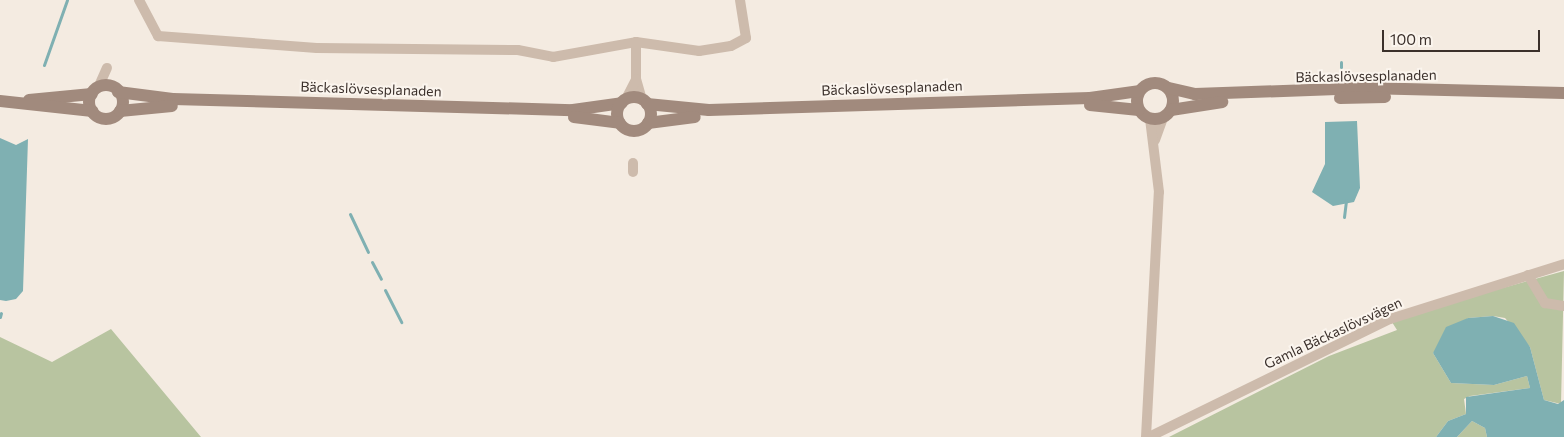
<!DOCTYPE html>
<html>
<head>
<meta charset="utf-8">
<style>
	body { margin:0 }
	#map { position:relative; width:1564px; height:437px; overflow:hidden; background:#f4ebe1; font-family:Commissioner,sans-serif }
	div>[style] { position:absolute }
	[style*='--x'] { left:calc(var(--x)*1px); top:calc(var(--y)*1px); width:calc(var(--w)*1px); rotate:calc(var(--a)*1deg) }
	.green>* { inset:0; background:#b8c4a0 }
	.water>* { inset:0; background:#7fb0b2 }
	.stream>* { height:3px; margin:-1.5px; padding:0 1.5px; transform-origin:1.5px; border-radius:1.5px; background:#7fb0b2 }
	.street>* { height:10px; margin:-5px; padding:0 5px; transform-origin:5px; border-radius:5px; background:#cdbbac }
	.secondary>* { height:12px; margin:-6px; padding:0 6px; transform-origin:6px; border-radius:6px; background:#a18a7d }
	.secondary>.ring { margin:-6px; padding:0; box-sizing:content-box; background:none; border:12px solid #a18a7d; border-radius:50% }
	span { translate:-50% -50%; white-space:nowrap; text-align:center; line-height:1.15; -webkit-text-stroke:4px #fbf5ee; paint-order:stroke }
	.street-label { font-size:14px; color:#3b302b }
	.scale { position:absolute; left:1382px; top:30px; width:158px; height:22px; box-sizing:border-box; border:2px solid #3b302b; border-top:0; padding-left:6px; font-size:15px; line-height:18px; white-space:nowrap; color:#3b302b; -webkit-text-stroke:4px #fbf5ee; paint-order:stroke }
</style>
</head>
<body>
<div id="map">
	<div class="green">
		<div style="clip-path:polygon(1564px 271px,1561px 404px,1544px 400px,1530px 347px,1505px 318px,1493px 316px,1468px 318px,1433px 353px,1451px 383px,1494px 385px,1527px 376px,1530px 388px,1470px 396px,1464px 399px,1466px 414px,1448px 421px,1436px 437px,1169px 437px,1329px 356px,1397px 330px,1390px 319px)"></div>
		<div style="clip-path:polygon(111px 329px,201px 437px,0 437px,0 337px,52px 362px)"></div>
		<div style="clip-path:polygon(1472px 421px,1485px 428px,1487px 437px,1457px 437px)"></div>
	</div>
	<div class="water">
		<div style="clip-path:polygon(1357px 121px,1360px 188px,1354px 202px,1333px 206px,1312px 192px,1325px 164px,1325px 122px)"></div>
		<div style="clip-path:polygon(0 138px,16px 145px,28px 139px,23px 291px,16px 299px,6px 301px,0 300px)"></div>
		<div style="clip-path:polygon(1493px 316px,1514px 323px,1530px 347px,1544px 400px,1558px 404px,1564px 400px,1564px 437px,1487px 437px,1485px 428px,1472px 421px,1457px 437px,1436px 437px,1448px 421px,1466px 414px,1466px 397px,1530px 388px,1527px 376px,1494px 385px,1451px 383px,1433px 353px,1446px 327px,1468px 318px)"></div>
	</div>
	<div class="stream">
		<div style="--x:1341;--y:62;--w:5;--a:90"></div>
		<div style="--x:44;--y:65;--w:69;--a:-70.5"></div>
		<div style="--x:350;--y:214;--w:42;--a:64.7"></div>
		<div style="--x:1344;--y:217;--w:17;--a:-83"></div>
		<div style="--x:372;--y:262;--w:19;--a:62"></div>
		<div style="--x:385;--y:290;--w:36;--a:63"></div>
		<div style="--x:0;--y:317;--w:4;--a:-76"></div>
	</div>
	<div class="street">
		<div style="--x:139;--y:0;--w:41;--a:62.2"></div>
		<div style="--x:158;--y:36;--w:159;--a:4.3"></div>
		<div style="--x:317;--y:48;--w:201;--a:0.6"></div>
		<div style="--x:518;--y:50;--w:36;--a:11"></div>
		<div style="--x:553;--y:57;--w:84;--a:-10.2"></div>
		<div style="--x:636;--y:42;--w:64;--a:8.1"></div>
		<div style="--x:699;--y:51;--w:32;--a:-9"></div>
		<div style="--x:731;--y:46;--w:17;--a:-28"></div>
		<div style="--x:746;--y:38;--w:38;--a:-99"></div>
		<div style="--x:636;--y:42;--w:37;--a:90"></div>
		<div style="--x:636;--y:79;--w:22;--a:74"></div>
		<div style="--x:98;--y:88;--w:22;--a:-66"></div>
		<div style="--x:626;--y:99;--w:22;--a:-63"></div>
		<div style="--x:1155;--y:140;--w:23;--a:-70"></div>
		<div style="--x:633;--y:172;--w:9;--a:-90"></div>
		<div style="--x:1528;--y:275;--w:33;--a:59"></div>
		<div style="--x:1545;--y:303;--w:19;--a:9"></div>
		<div style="--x:1146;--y:437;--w:245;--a:-87"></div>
		<div style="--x:1159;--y:192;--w:74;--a:-97"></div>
		<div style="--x:1149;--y:437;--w:268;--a:-26.1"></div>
		<div style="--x:1390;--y:319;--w:182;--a:-17.5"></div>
	</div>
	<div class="secondary">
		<div class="ring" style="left:1137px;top:83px;width:24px;height:24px"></div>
		<div class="ring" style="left:89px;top:85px;width:22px;height:22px"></div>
		<div style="--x:1169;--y:88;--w:27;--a:13"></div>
		<div style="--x:1195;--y:94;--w:169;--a:-2"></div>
		<div style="--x:1364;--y:88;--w:200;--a:1.4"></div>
		<div style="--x:118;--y:92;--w:55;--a:7.3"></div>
		<div style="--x:173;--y:99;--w:400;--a:1.6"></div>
		<div style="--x:573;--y:110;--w:49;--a:-8.1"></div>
		<div class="ring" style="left:617px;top:97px;width:22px;height:22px"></div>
		<div style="--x:1340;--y:98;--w:45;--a:-1.3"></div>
		<div style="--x:29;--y:100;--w:63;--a:-5.4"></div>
		<div style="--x:0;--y:101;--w:93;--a:6.2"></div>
		<div style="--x:647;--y:104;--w:62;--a:5.5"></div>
		<div style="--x:709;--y:110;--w:381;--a:-1.8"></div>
		<div style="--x:1090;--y:98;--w:49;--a:-8.1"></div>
		<div style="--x:1090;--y:105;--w:49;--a:5.8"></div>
		<div style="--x:1171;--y:110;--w:52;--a:-8.9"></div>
		<div style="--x:120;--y:111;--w:52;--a:-5.5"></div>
		<div style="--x:574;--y:117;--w:46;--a:7.4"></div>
		<div style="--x:648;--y:123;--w:47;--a:-7.3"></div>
	</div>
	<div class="street-label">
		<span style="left:1366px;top:76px;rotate:-1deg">Bäckaslövsesplanaden</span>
		<span style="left:892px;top:88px;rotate:-2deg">Bäckaslövsesplanaden</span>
		<span style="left:371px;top:89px;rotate:2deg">Bäckaslövsesplanaden</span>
		<span style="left:1333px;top:333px;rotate:-25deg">Gamla Bäckaslövsvägen</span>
	</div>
	<div class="scale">100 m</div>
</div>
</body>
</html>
